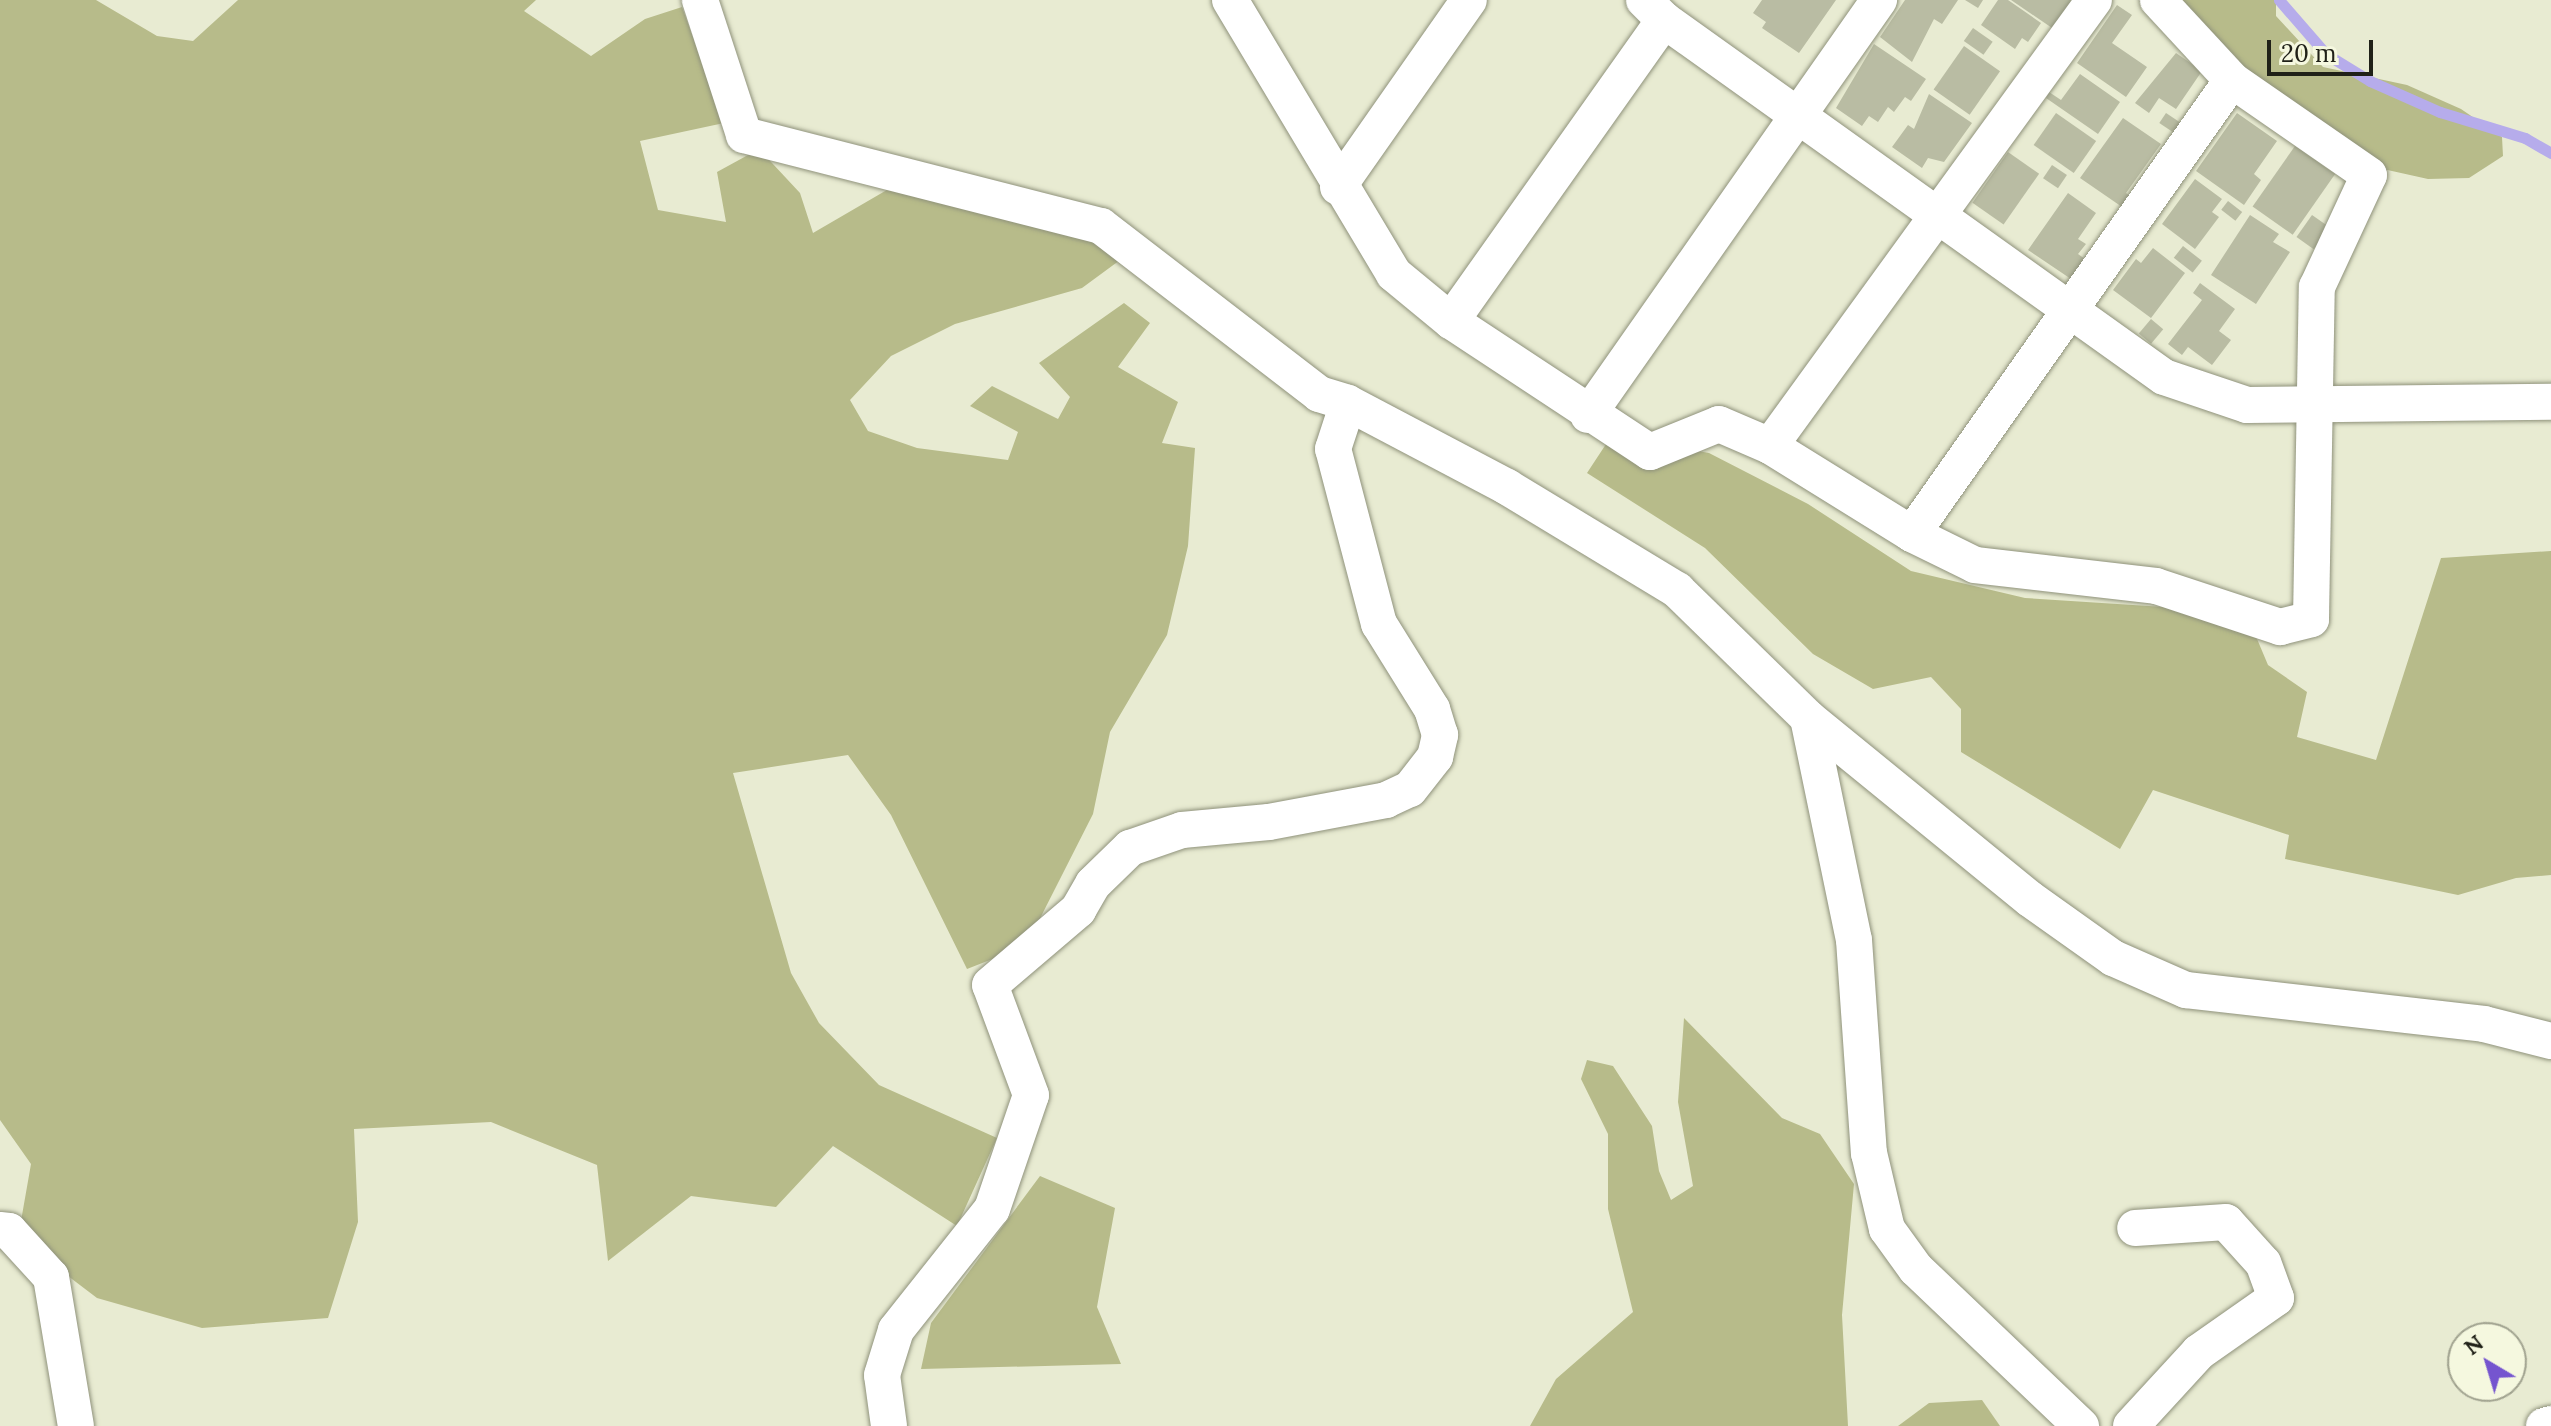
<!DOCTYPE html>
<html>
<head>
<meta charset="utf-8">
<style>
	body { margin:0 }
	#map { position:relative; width:2551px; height:1426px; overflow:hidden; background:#e8ebd2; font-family:Lora,serif }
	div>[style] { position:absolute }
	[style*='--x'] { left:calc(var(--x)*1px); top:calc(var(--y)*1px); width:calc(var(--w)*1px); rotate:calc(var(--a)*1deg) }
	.green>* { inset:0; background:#b7bb8a }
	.stream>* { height:11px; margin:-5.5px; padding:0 5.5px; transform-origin:5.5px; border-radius:5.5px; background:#b6aceb }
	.building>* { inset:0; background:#b9bca3; transform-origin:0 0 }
	.roads { filter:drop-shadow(0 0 2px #8f927b) drop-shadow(0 0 2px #8f927b) }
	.minor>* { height:36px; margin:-18px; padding:0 18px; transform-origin:18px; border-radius:18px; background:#fff }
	span { translate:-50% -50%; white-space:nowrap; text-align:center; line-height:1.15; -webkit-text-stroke:6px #f5f8df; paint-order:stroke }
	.north { position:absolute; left:2447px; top:1322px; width:80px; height:80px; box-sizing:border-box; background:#f5f8df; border:2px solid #a0a28f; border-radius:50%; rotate:322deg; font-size:22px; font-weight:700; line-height:32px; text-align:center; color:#202118 }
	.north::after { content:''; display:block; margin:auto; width:28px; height:36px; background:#7555cf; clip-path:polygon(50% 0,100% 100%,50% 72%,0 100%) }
	.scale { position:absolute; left:2267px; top:40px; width:106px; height:36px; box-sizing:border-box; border:4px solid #202118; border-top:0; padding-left:10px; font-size:24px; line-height:28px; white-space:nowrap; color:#202118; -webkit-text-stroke:6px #f5f8df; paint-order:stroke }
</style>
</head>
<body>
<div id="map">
	<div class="green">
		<div style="clip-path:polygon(0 0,96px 0,157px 36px,193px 41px,238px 0,536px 0,524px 11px,591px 56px,645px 19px,682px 7px,724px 123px,640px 141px,658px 210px,726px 222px,717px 172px,759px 149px,800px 193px,813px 233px,892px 187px,1131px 252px,1082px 288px,955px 324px,891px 356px,850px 400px,868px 431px,917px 448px,1008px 460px,1018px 432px,970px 406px,992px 386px,1058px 419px,1070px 397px,1039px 363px,1124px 303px,1150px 323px,1118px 367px,1178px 402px,1162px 443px,1195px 448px,1188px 546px,1167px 635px,1110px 732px,1093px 814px,1026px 946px,967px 969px,891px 815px,848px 755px,733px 773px,791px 973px,819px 1023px,879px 1085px,997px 1138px,957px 1226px,833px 1146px,776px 1207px,691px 1196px,608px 1261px,597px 1165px,491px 1122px,354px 1129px,358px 1222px,328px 1318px,202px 1328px,97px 1298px,18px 1238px,31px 1164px,0 1120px)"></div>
		<div style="clip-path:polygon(2171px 0,2276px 0,2276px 16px,2323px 67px,2407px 85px,2461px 109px,2502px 137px,2503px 156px,2469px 178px,2428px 179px,2383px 169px,2237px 74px)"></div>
		<div style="clip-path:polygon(1612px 435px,1709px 453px,1808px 504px,1911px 571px,2025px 598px,2195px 609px,2252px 627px,2268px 665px,2307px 692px,2297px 737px,2376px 760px,2441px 558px,2551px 551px,2551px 875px,2516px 878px,2458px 895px,2285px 859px,2289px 835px,2153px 790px,2120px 849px,1961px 752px,1961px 709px,1931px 677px,1873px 689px,1813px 654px,1705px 548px,1587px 473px)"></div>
		<div style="clip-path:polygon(1684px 1018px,1782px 1118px,1820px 1134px,1854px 1184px,1842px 1315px,1848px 1426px,1530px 1426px,1556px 1379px,1633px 1312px,1608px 1209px,1608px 1134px,1581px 1079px,1587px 1060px,1613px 1066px,1652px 1126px,1659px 1171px,1671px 1200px,1693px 1186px,1678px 1102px)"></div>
		<div style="clip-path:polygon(1040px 1176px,1115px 1208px,1097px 1307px,1121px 1364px,921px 1369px,931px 1323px)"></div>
		<div style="clip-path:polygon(1982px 1400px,2000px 1426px,1898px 1426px,1929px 1403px)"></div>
	</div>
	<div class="stream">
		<div style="--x:2279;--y:0;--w:72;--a:49"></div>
		<div style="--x:2326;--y:54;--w:52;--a:31.5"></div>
		<div style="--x:2370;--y:81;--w:77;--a:23.9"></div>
		<div style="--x:2440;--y:112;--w:89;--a:17"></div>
		<div style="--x:2525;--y:138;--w:30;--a:30"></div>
	</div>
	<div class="building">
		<div style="clip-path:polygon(1762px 0,1836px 0,1799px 53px,1762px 28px,1766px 22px,1753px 13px)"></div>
		<div style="clip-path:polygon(1905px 0,1958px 0,1942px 24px,1934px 19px,1912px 62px,1880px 37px)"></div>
		<div style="clip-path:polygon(1965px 0,1983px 0,1978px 8px)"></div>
		<div style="clip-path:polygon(1998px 0,2008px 0,2041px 23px,2028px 42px,2022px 38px,2015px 49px,1981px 25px)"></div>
		<div style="clip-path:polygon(2011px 0,2076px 0,2055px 30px)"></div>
		<div style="clip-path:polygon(2117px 5px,2132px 15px,2112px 43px,2147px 67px,2126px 97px,2077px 63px)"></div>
		<div style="left:1973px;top:28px;width:24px;height:16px;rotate:35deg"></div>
		<div style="clip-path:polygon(1874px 44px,1926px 79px,1911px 101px,1905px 97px,1894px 112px,1888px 107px,1878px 122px,1869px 116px,1862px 126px,1836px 108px)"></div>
		<div style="left:1964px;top:46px;width:44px;height:53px;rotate:35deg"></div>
		<div style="clip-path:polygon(2176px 53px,2202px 71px,2176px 109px,2159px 98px,2149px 113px,2135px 103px)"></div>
		<div style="clip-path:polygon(2080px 74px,2120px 102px,2098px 134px,2046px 98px,2049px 92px,2061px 100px)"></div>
		<div style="clip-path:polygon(1929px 94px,1972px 123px,1944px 162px,1928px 158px,1922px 168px,1892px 147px,1908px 125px,1914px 129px)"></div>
		<div style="left:2056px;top:113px;width:49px;height:39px;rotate:35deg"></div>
		<div style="left:2166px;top:113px;width:23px;height:12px;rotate:34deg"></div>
		<div style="clip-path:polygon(2237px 113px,2277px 141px,2254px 174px,2261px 180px,2244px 205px,2196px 171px)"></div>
		<div style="clip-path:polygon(2123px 118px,2161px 144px,2126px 193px,2133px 198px,2125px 209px,2080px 178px)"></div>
		<div style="left:2295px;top:146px;width:49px;height:74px;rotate:35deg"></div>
		<div style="left:2008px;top:152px;width:38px;height:62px;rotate:35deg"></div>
		<div style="left:2052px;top:165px;width:18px;height:16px;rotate:34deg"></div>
		<div style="clip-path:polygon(2195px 179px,2222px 199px,2212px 212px,2219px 217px,2195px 249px,2162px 224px)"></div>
		<div style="clip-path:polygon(2068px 193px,2096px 213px,2078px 239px,2086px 244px,2078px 254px,2085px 259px,2071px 279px,2028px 250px)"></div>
		<div style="left:2228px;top:201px;width:18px;height:11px;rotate:38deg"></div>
		<div style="clip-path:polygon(2250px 215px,2279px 234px,2273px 242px,2290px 252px,2256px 304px,2211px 275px)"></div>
		<div style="left:2312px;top:215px;width:21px;height:27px;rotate:35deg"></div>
		<div style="left:2183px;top:246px;width:24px;height:15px;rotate:38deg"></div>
		<div style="clip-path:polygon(2153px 248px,2185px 273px,2151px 318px,2113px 290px,2136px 259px,2141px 263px)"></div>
		<div style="clip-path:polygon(2200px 283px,2235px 309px,2219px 331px,2231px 340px,2212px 365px,2188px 347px,2182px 355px,2168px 344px,2202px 300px,2193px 293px)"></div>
		<div style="left:2151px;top:319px;width:16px;height:19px;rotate:40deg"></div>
	</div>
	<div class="roads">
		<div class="minor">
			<div style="--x:700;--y:0;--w:142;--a:71.9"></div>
			<div style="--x:744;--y:135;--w:368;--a:14.3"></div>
			<div style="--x:1101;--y:226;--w:275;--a:37.6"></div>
			<div style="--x:1319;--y:394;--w:30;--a:17"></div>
			<div style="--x:1348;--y:403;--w:180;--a:27.8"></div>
			<div style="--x:1507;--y:487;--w:199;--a:31.2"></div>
			<div style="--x:1677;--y:590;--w:183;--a:44.3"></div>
			<div style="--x:1808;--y:718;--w:286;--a:39.2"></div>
			<div style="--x:2030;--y:899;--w:102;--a:35.4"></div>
			<div style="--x:2113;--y:958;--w:80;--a:23.7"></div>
			<div style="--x:2186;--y:990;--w:300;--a:6.5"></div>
			<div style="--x:2484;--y:1024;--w:69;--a:14.2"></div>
			<div style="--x:1230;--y:0;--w:319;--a:59.1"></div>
			<div style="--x:1394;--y:274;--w:74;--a:39.5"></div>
			<div style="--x:1451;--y:321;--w:238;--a:33.4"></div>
			<div style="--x:1650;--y:452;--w:74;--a:-22.1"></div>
			<div style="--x:1719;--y:424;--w:56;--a:23.3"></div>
			<div style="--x:1770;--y:446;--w:167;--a:31.8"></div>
			<div style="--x:1912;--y:534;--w:70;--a:26.2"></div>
			<div style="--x:1975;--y:565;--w:182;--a:6.6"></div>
			<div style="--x:2156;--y:586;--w:131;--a:18.3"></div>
			<div style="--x:2280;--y:627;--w:32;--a:-14"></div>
			<div style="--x:2311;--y:619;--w:332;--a:-89"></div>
			<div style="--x:2317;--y:287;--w:123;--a:-65.1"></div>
			<div style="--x:2369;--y:175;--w:167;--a:-145.3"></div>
			<div style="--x:2232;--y:80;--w:109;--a:-132.8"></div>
			<div style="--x:1644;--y:0;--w:28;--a:45"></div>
			<div style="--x:1664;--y:20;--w:614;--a:35.53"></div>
			<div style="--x:2164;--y:377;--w:88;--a:18.6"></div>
			<div style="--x:2247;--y:405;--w:304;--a:-0.6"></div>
			<div style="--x:1338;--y:187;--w:228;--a:-55"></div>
			<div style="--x:1451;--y:321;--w:369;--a:-54.7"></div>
			<div style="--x:1588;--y:415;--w:507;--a:-54.96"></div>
			<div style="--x:1770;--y:446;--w:551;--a:-54"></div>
			<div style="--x:1912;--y:534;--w:555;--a:-54.82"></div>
			<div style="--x:1808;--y:718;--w:227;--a:78.3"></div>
			<div style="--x:1854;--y:940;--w:214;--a:86"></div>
			<div style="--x:1869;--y:1153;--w:78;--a:76.7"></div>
			<div style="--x:1887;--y:1229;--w:49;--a:54.1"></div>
			<div style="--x:1916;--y:1269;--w:228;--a:43.6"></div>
			<div style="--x:0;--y:1230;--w:9;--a:6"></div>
			<div style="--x:9;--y:1231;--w:62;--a:47.6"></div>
			<div style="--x:51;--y:1277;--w:151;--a:80.5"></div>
			<div style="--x:889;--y:1426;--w:51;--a:-97.8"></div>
			<div style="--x:882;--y:1375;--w:47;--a:-72.7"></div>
			<div style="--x:896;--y:1330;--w:154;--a:-51.6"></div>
			<div style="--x:992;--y:1209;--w:120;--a:-71.1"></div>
			<div style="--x:1031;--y:1095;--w:117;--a:-110.4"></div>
			<div style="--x:990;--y:985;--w:116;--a:-40.4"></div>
			<div style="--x:1078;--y:910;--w:30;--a:-60"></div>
			<div style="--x:1093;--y:884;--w:52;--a:-44.2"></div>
			<div style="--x:1130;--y:848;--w:55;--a:-19.1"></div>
			<div style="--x:1182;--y:830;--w:87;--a:-5.3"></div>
			<div style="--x:1269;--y:822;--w:119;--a:-10.6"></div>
			<div style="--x:1386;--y:800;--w:26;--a:-25"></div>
			<div style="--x:1410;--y:789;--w:41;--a:-52"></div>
			<div style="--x:1435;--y:757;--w:23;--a:-77"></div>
			<div style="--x:1440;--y:735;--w:27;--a:-107"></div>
			<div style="--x:1432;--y:709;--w:100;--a:-121.9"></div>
			<div style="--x:1379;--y:624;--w:181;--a:-104.7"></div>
			<div style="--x:1333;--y:449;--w:48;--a:-71.9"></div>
			<div style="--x:2131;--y:1426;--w:100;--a:-47.4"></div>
			<div style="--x:2199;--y:1352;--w:94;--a:-35"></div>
			<div style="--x:2276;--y:1298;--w:37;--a:-110"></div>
			<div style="--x:2263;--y:1263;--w:55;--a:-132.1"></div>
			<div style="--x:2226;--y:1222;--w:91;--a:176.2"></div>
			<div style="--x:2544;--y:1426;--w:7;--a:-16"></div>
		</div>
	</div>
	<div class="north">N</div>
	<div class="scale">20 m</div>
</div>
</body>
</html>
